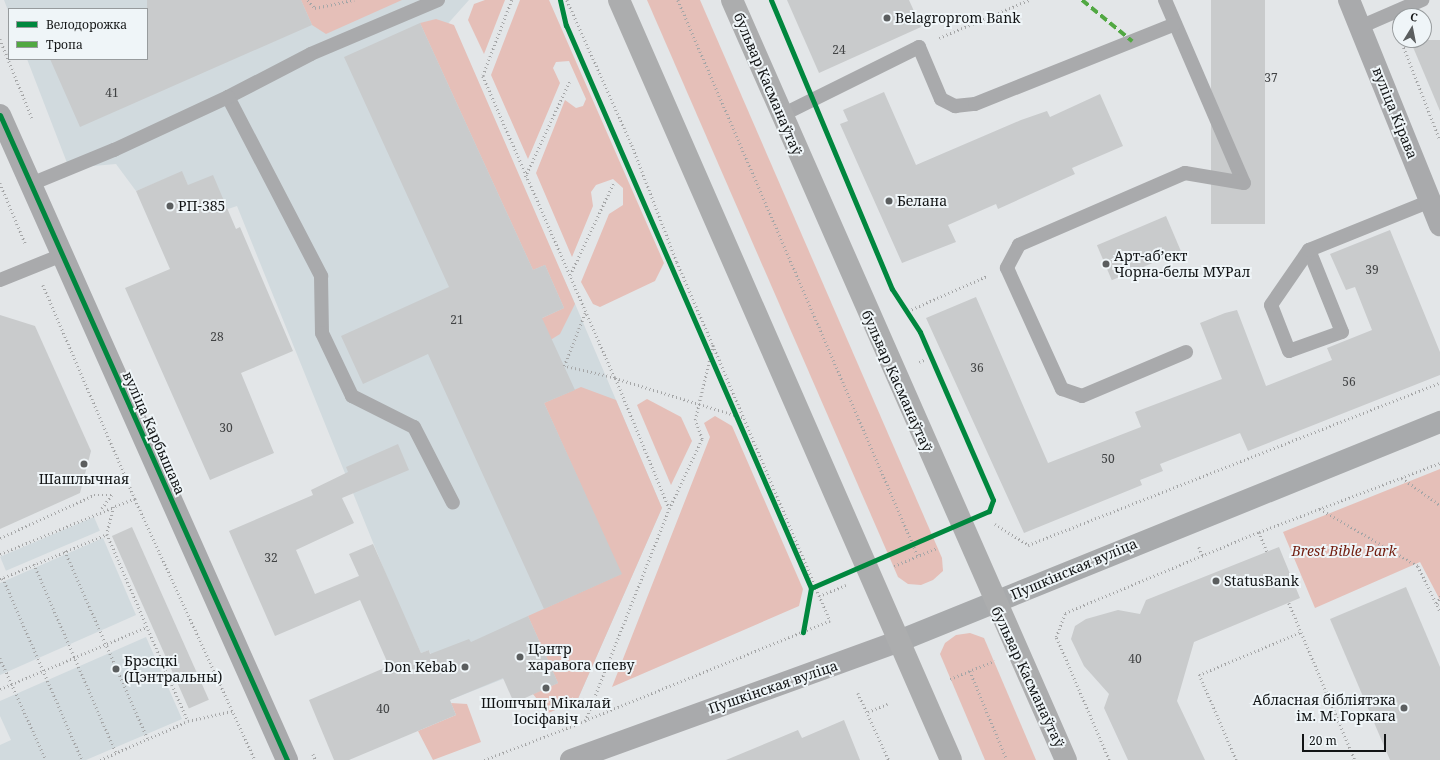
<!DOCTYPE html>
<html>
<head>
<meta charset="utf-8">
<style>
	body { margin:0 }
	#map { position:relative; width:1440px; height:760px; overflow:hidden; background:#e3e6e8; font-family:"Noto Serif",serif }
	div>[style] { position:absolute }
	[style*='--x'] { left:calc(var(--x)*1px); top:calc(var(--y)*1px); width:calc(var(--w)*1px); rotate:calc(var(--a)*1deg) }
	.built>* { inset:0; background:#d1dade; transform-origin:0 0 }
	.green>* { inset:0; background:#e5bfb8 }
	.building>* { inset:0; background:#c9cbcc; transform-origin:0 0 }
	.path>* { height:2.5px; margin-top:-1.25px; transform-origin:0; background:repeating-linear-gradient(90deg,#a5a6a7 0 1px,transparent 0 4px) }
	.service>* { height:14px; margin:-7px; padding:0 7px; transform-origin:7px; border-radius:7px; background:#a9aaac }
	.minor>* { height:22px; margin:-11px; padding:0 11px; transform-origin:11px; border-radius:11px; background:#a9aaac }
	.secondary>* { height:22px; margin:-11px; padding:0 11px; transform-origin:11px; border-radius:11px; background:#a8aaac }
	.primary>* { height:22px; margin:-11px; padding:0 11px; transform-origin:11px; border-radius:11px; background:#acadae }
	.quiet>* { height:4px; margin-top:-2px; transform-origin:0; background:repeating-linear-gradient(90deg,#51a842 0 8px,transparent 0 12px) }
	.cycleway>* { height:5px; margin:-2.5px; padding:0 2.5px; transform-origin:2.5px; border-radius:2.5px; background:#00873e }
	.dots>* { width:11px; height:11px; translate:-50% -50%; box-sizing:border-box; border:2px solid #eff5f8; border-radius:50% }
	span { translate:-50% -50%; white-space:nowrap; text-align:center; line-height:1.15; -webkit-text-stroke:4px #eff5f8; paint-order:stroke }
	.number-label { font-size:12px; color:#404243 }
	.number-label span { -webkit-text-stroke-width:0 }
	.poi-label { font-size:14px; color:#121415 }
	.left { translate:0 -50%; text-align:left }
	.right { translate:-100% -50%; text-align:right }
	.street-label { font-size:14px; color:#121415 }
	.park-label { font-size:14px; color:#721d0f; font-style:italic }
	.legend { position:absolute; left:8px; top:8px; width:140px; height:52px; box-sizing:border-box; background:#eff5f8; border:1px solid #979b9d; margin:0; padding:5px 7px; list-style:none; font-size:12px; color:#121415 }
	.legend li { display:flex; align-items:center; gap:8px; height:20px }
	.legend b { width:20px; border:1px solid #979b9d }
	.north { position:absolute; left:1392px; top:8px; width:40px; height:40px; box-sizing:border-box; background:#eff5f8; border:1px solid #979b9d; border-radius:50%; rotate:10deg; font-size:11px; font-weight:700; line-height:16px; text-align:center; color:#121415 }
	.north::after { content:''; display:block; margin:auto; width:14px; height:18px; background:#5b5e5f; clip-path:polygon(50% 0,100% 100%,50% 72%,0 100%) }
	.scale { position:absolute; left:1302px; top:734px; width:84px; height:18px; box-sizing:border-box; border:2px solid #121415; border-top:0; padding-left:5px; font-size:12px; line-height:14px; white-space:nowrap; color:#121415; -webkit-text-stroke:3px #eff5f8; paint-order:stroke }
</style>
</head>
<body>
<div id="map">
	<div class="built">
		<div style="clip-path:polygon(4px 0,469px 0,444px 28px,570px 292px,662px 508px,577px 701px,548px 713px,533px 694px,503px 679px,450px 700px,429px 650px,421px 653px,391px 587px,237px 206px,228px 209px,188px 185px,182px 172px,136px 191px,116px 164px,69px 168px,27px 59px,147px 59px,147px 9px,9px 9px,9px 13px)"></div>
		<div style="left:94px;top:517px;width:15px;height:102px;rotate:67deg"></div>
		<div style="clip-path:polygon(103px 538px,136px 615px,0 675px,0 583px)"></div>
		<div style="clip-path:polygon(146px 637px,182px 719px,86px 760px,0 760px,0 745px,11px 740px,0 716px,0 701px)"></div>
	</div>
	<div class="green">
		<div style="clip-path:polygon(301px 0,402px 0,326px 34px,312px 25px)"></div>
		<div style="clip-path:polygon(485px 0,505px 0,484px 54px,468px 20px,474px 4px)"></div>
		<div style="clip-path:polygon(520px 0,549px 0,664px 263px,655px 281px,600px 307px,593px 304px,581px 282px,609px 214px,623px 205px,623px 188px,613px 179px,596px 185px,591px 192px,593px 206px,572px 257px,536px 173px,565px 100px,576px 108px,583px 106px,586px 99px,569px 61px,556px 62px,553px 68px,560px 83px,528px 159px,491px 75px)"></div>
		<div style="clip-path:polygon(647px 0,700px 0,942px 558px,943px 571px,933px 580px,921px 585px,908px 584px,898px 577px)"></div>
		<div style="clip-path:polygon(436px 19px,454px 25px,575px 304px,560px 334px,552px 339px,512px 332px,564px 308px,545px 265px,533px 270px,420px 23px)"></div>
		<div style="clip-path:polygon(581px 387px,616px 400px,662px 508px,577px 701px,548px 713px,533px 694px,558px 683px,528px 616px,621px 574px,544px 403px)"></div>
		<div style="clip-path:polygon(647px 399px,681px 417px,692px 441px,671px 485px,637px 405px)"></div>
		<div style="clip-path:polygon(715px 416px,732px 426px,803px 589px,799px 606px,612px 687px,710px 437px,704px 423px)"></div>
		<div style="clip-path:polygon(1440px 469px,1440px 600px,1420px 562px,1315px 608px,1283px 532px)"></div>
		<div style="clip-path:polygon(970px 633px,984px 638px,1036px 760px,985px 760px,940px 654px,945px 643px,956px 635px)"></div>
		<div style="clip-path:polygon(451px 703px,467px 704px,481px 742px,433px 760px,418px 731px,456px 715px)"></div>
	</div>
	<div class="building">
		<div style="clip-path:polygon(147px 0,301px 0,312px 25px,80px 127px,50px 59px,147px 59px)"></div>
		<div style="clip-path:polygon(787px 0,909px 0,921px 27px,819px 73px)"></div>
		<div style="left:1211px;top:0;width:54px;height:224px"></div>
		<div style="clip-path:polygon(420px 23px,533px 270px,545px 265px,564px 308px,542px 318px,575px 390px,544px 403px,622px 574px,544px 609px,428px 354px,363px 384px,341px 336px,449px 287px,344px 57px)"></div>
		<div style="clip-path:polygon(1410px 40px,1440px 40px,1440px 111px)"></div>
		<div style="clip-path:polygon(884px 92px,916px 165px,1021px 120px,1047px 111px,1050px 117px,1100px 94px,1123px 146px,1072px 168px,1075px 174px,998px 209px,996px 204px,948px 225px,956px 242px,902px 263px,840px 124px,848px 121px,843px 110px)"></div>
		<div style="clip-path:polygon(182px 171px,188px 185px,213px 175px,236px 229px,240px 227px,293px 351px,241px 373px,274px 453px,210px 480px,125px 288px,170px 269px,136px 191px)"></div>
		<div style="left:1166px;top:216px;width:38px;height:75px;rotate:67deg"></div>
		<div style="clip-path:polygon(1390px 230px,1440px 352px,1440px 375px,1248px 451px,1240px 433px,1160px 464px,1163px 471px,1140px 480px,1142px 485px,1024px 533px,926px 318px,976px 297px,1048px 463px,1141px 427px,1135px 412px,1222px 379px,1200px 323px,1225px 313px,1237px 310px,1266px 386px,1332px 360px,1327px 348px,1372px 330px,1355px 287px,1346px 290px,1330px 254px)"></div>
		<div style="clip-path:polygon(0 315px,35px 326px,91px 451px,80px 493px,0 529px)"></div>
		<div style="clip-path:polygon(398px 444px,409px 470px,342px 498px,354px 523px,296px 550px,315px 594px,359px 576px,349px 554px,373px 544px,421px 653px,429px 650px,430px 654px,469px 639px,471px 642px,528px 616px,558px 683px,514px 703px,503px 678px,450px 700px,456px 715px,349px 760px,334px 760px,309px 700px,389px 666px,360px 600px,275px 636px,229px 531px,313px 495px,311px 490px,348px 472px,346px 467px)"></div>
		<div style="left:132px;top:527px;width:189px;height:22px;rotate:66deg"></div>
		<div style="clip-path:polygon(1279px 547px,1300px 598px,1194px 642px,1177px 701px,1205px 760px,1128px 760px,1104px 708px,1109px 694px,1084px 666px,1071px 639px,1075px 626px,1086px 619px,1118px 610px,1140px 614px,1146px 600px)"></div>
		<div style="clip-path:polygon(1406px 587px,1440px 667px,1440px 760px,1390px 760px,1330px 619px)"></div>
		<div style="clip-path:polygon(844px 720px,860px 760px,726px 760px,798px 730px,802px 738px)"></div>
	</div>
	<div class="path">
		<div style="--x:308;--y:0;--w:11;--a:49"></div>
		<div style="--x:315;--y:8;--w:40;--a:-12"></div>
		<div style="--x:512;--y:0;--w:81;--a:110.9"></div>
		<div style="--x:483;--y:76;--w:330;--a:66.4"></div>
		<div style="--x:615;--y:378;--w:52;--a:-166.8"></div>
		<div style="--x:564;--y:366;--w:57;--a:-68.4"></div>
		<div style="--x:567;--y:0;--w:159;--a:65.9"></div>
		<div style="--x:632;--y:145;--w:125;--a:69"></div>
		<div style="--x:677;--y:262;--w:90;--a:66.6"></div>
		<div style="--x:713;--y:345;--w:300;--a:67"></div>
		<div style="--x:830;--y:621;--w:265;--a:157.8"></div>
		<div style="--x:585;--y:721;--w:228;--a:-68.4"></div>
		<div style="--x:669;--y:509;--w:77;--a:-64.8"></div>
		<div style="--x:702;--y:439;--w:20;--a:-110"></div>
		<div style="--x:695;--y:420;--w:77;--a:-76.5"></div>
		<div style="--x:678;--y:0;--w:606;--a:66.65"></div>
		<div style="--x:939;--y:38;--w:98;--a:-22.9"></div>
		<div style="--x:0;--y:39;--w:85;--a:67.9"></div>
		<div style="--x:1401;--y:40;--w:107;--a:68.7"></div>
		<div style="--x:525;--y:177;--w:107;--a:-65.1"></div>
		<div style="--x:0;--y:183;--w:67;--a:67.2"></div>
		<div style="--x:570;--y:275;--w:103;--a:-64.7"></div>
		<div style="--x:43;--y:285;--w:233;--a:66.7"></div>
		<div style="--x:135;--y:499;--w:287;--a:65.3"></div>
		<div style="--x:908;--y:311;--w:86;--a:-23.9"></div>
		<div style="--x:919;--y:362;--w:8;--a:-23"></div>
		<div style="--x:1402;--y:478;--w:47;--a:35.4"></div>
		<div style="--x:135;--y:499;--w:22;--a:159"></div>
		<div style="--x:114;--y:507;--w:28;--a:105"></div>
		<div style="--x:107;--y:534;--w:204;--a:66.6"></div>
		<div style="--x:188;--y:721;--w:45;--a:-12.8"></div>
		<div style="--x:669;--y:509;--w:142;--a:-112.4"></div>
		<div style="--x:615;--y:378;--w:135;--a:17.2"></div>
		<div style="--x:1320;--y:509;--w:113;--a:30.2"></div>
		<div style="--x:1418;--y:566;--w:50;--a:63.9"></div>
		<div style="--x:995;--y:524;--w:39;--a:32"></div>
		<div style="--x:1028;--y:545;--w:443;--a:-21.5"></div>
		<div style="--x:1259;--y:532;--w:22;--a:68"></div>
		<div style="--x:0;--y:538;--w:103;--a:-24.6"></div>
		<div style="--x:94;--y:495;--w:18;--a:0"></div>
		<div style="--x:112;--y:495;--w:17;--a:126"></div>
		<div style="--x:1199;--y:547;--w:10;--a:66"></div>
		<div style="--x:65;--y:551;--w:206;--a:66.2"></div>
		<div style="--x:0;--y:554;--w:123;--a:-22.4"></div>
		<div style="--x:34;--y:564;--w:206;--a:66.5"></div>
		<div style="--x:894;--y:566;--w:47;--a:-22.7"></div>
		<div style="--x:3;--y:578;--w:198;--a:66.5"></div>
		<div style="--x:0;--y:579;--w:116;--a:-22.8"></div>
		<div style="--x:819;--y:596;--w:29;--a:-22"></div>
		<div style="--x:1289;--y:603;--w:170;--a:67.2"></div>
		<div style="--x:1437;--y:604;--w:9;--a:-69"></div>
		<div style="--x:0;--y:658;--w:112;--a:65.7"></div>
		<div style="--x:970;--y:671;--w:96;--a:67.4"></div>
		<div style="--x:950;--y:679;--w:48;--a:-22.2"></div>
		<div style="--x:0;--y:689;--w:160;--a:-22.9"></div>
		<div style="--x:858;--y:693;--w:74;--a:65.2"></div>
		<div style="--x:868;--y:712;--w:21;--a:-23"></div>
		<div style="--x:313;--y:754;--w:7;--a:63"></div>
		<div style="--x:100;--y:760;--w:96;--a:-23.9"></div>
		<div style="--x:484;--y:760;--w:108;--a:-21.1"></div>
		<div style="--x:1109;--y:760;--w:134;--a:-113.3"></div>
		<div style="--x:1056;--y:637;--w:26;--a:-69"></div>
		<div style="--x:1065;--y:613;--w:210;--a:-22.7"></div>
		<div style="--x:1259;--y:532;--w:194;--a:-20.9"></div>
		<div style="--x:1236;--y:760;--w:93;--a:-113.5"></div>
		<div style="--x:1199;--y:675;--w:111;--a:-22.9"></div>
	</div>
	<div class="service">
		<div style="--x:438;--y:0;--w:138;--a:157"></div>
		<div style="--x:311;--y:54;--w:93;--a:152.6"></div>
		<div style="--x:228;--y:97;--w:202;--a:62.5"></div>
		<div style="--x:321;--y:276;--w:57;--a:89"></div>
		<div style="--x:322;--y:333;--w:70;--a:64.5"></div>
		<div style="--x:352;--y:396;--w:69;--a:26.6"></div>
		<div style="--x:414;--y:427;--w:85;--a:62.8"></div>
		<div style="--x:1165;--y:0;--w:199;--a:66.7"></div>
		<div style="--x:1244;--y:183;--w:60;--a:-170.4"></div>
		<div style="--x:1185;--y:173;--w:181;--a:156.6"></div>
		<div style="--x:1019;--y:245;--w:26;--a:118"></div>
		<div style="--x:1007;--y:268;--w:133;--a:65.6"></div>
		<div style="--x:1062;--y:389;--w:21;--a:19"></div>
		<div style="--x:1082;--y:396;--w:113;--a:-22.9"></div>
		<div style="--x:1360;--y:27;--w:68;--a:-23.5"></div>
		<div style="--x:782;--y:115;--w:153;--a:-26.4"></div>
		<div style="--x:919;--y:47;--w:56;--a:67.1"></div>
		<div style="--x:941;--y:99;--w:16;--a:27"></div>
		<div style="--x:955;--y:106;--w:20;--a:-6"></div>
		<div style="--x:975;--y:104;--w:215;--a:-21.8"></div>
		<div style="--x:31;--y:184;--w:90;--a:-22.3"></div>
		<div style="--x:114;--y:150;--w:126;--a:-24.9"></div>
		<div style="--x:1309;--y:250;--w:88;--a:68.1"></div>
		<div style="--x:1342;--y:332;--w:56;--a:160.3"></div>
		<div style="--x:1289;--y:351;--w:49;--a:-111.4"></div>
		<div style="--x:1271;--y:305;--w:67;--a:-55.4"></div>
		<div style="--x:1309;--y:250;--w:131;--a:-22"></div>
		<div style="--x:0;--y:280;--w:67;--a:-22"></div>
	</div>
	<div class="minor">
		<div style="--x:1349;--y:0;--w:243;--a:68"></div>
		<div style="--x:0;--y:115;--w:706;--a:66.01"></div>
		<div style="--x:571;--y:760;--w:349;--a:-19.9"></div>
	</div>
	<div class="secondary">
		<div style="--x:899;--y:641;--w:584;--a:-22.04"></div>
	</div>
	<div class="primary">
		<div style="--x:619;--y:0;--w:829;--a:66.4"></div>
		<div style="--x:732;--y:0;--w:830;--a:66.28"></div>
	</div>
	<div class="quiet">
		<div style="--x:1082;--y:0;--w:65;--a:39.4"></div>
	</div>
	<div class="cycleway">
		<div style="--x:560;--y:0;--w:26;--a:77"></div>
		<div style="--x:566;--y:25;--w:614;--a:66.48"></div>
		<div style="--x:811;--y:588;--w:45;--a:100.3"></div>
		<div style="--x:771;--y:0;--w:313;--a:67.3"></div>
		<div style="--x:892;--y:289;--w:51;--a:56.9"></div>
		<div style="--x:920;--y:332;--w:183;--a:66.5"></div>
		<div style="--x:993;--y:500;--w:12;--a:110"></div>
		<div style="--x:989;--y:511;--w:194;--a:156.6"></div>
		<div style="--x:0;--y:115;--w:706;--a:66.01"></div>
	</div>
	<div class="dots">
		<div style="left:887px;top:18px;background:#5b5e5f"></div>
		<div style="left:889px;top:201px;background:#5b5e5f"></div>
		<div style="left:170px;top:206px;background:#5b5e5f"></div>
		<div style="left:1106px;top:264px;background:#5b5e5f"></div>
		<div style="left:84px;top:464px;background:#5b5e5f"></div>
		<div style="left:1216px;top:581px;background:#5b5e5f"></div>
		<div style="left:520px;top:657px;background:#5b5e5f"></div>
		<div style="left:465px;top:667px;background:#5b5e5f"></div>
		<div style="left:116px;top:669px;background:#5b5e5f"></div>
		<div style="left:546px;top:688px;background:#5b5e5f"></div>
		<div style="left:1404px;top:708px;background:#5b5e5f"></div>
	</div>
	<div class="number-label">
		<span style="left:839px;top:50px">24</span>
		<span style="left:1271px;top:78px">37</span>
		<span style="left:112px;top:93px">41</span>
		<span style="left:1372px;top:270px">39</span>
		<span style="left:457px;top:320px">21</span>
		<span style="left:217px;top:337px">28</span>
		<span style="left:977px;top:368px">36</span>
		<span style="left:1349px;top:382px">56</span>
		<span style="left:226px;top:428px">30</span>
		<span style="left:1108px;top:459px">50</span>
		<span style="left:271px;top:558px">32</span>
		<span style="left:1135px;top:659px">40</span>
		<span style="left:383px;top:709px">40</span>
	</div>
	<div class="poi-label">
		<span class="left" style="left:895px;top:18px">Belagroprom Bank</span>
		<span class="left" style="left:897px;top:201px">Белана</span>
		<span class="left" style="left:178px;top:206px">РП-385</span>
		<span class="left" style="left:1114px;top:264px">Арт-абʼект<br>Чорна-белы МУРал</span>
		<span style="left:84px;top:479px">Шашлычная</span>
		<span class="left" style="left:1224px;top:581px">StatusBank</span>
		<span class="left" style="left:528px;top:657px">Цэнтр<br>харавога спеву</span>
		<span class="left" style="left:124px;top:669px">Брэсцкі<br>(Цэнтральны)</span>
		<span class="right" style="left:457px;top:667px">Don Kebab</span>
		<span class="right" style="left:1396px;top:708px">Абласная бібліятэка<br>ім. М. Горкага</span>
		<span style="left:546px;top:711px">Шошчыц Мікалай<br>Іосіфавіч</span>
	</div>
	<div class="street-label">
		<span style="left:768px;top:84px;rotate:67deg">бульвар Касманаўтаў</span>
		<span style="left:1395px;top:113px;rotate:68deg">вуліца Кірава</span>
		<span style="left:897px;top:381px;rotate:66deg">бульвар Касманаўтаў</span>
		<span style="left:154px;top:433px;rotate:66deg">вуліца Карбышава</span>
		<span style="left:1074px;top:569px;rotate:-23deg">Пушкінская вуліца</span>
		<span style="left:1028px;top:677px;rotate:65deg">бульвар Касманаўтаў</span>
		<span style="left:773px;top:687px;rotate:-19deg">Пушкінская вуліца</span>
	</div>
	<div class="park-label">
		<span style="left:1344px;top:551px">Brest Bible Park</span>
	</div>
	<ul class="legend">
	<li><b style="height:5px;background:#00873e"></b>Велодорожка</li>
	<li><b style="height:5px;background:#51a842"></b>Тропа</li>
	</ul>
	<div class="north">С</div>
	<div class="scale">20 m</div>
</div>
</body>
</html>
